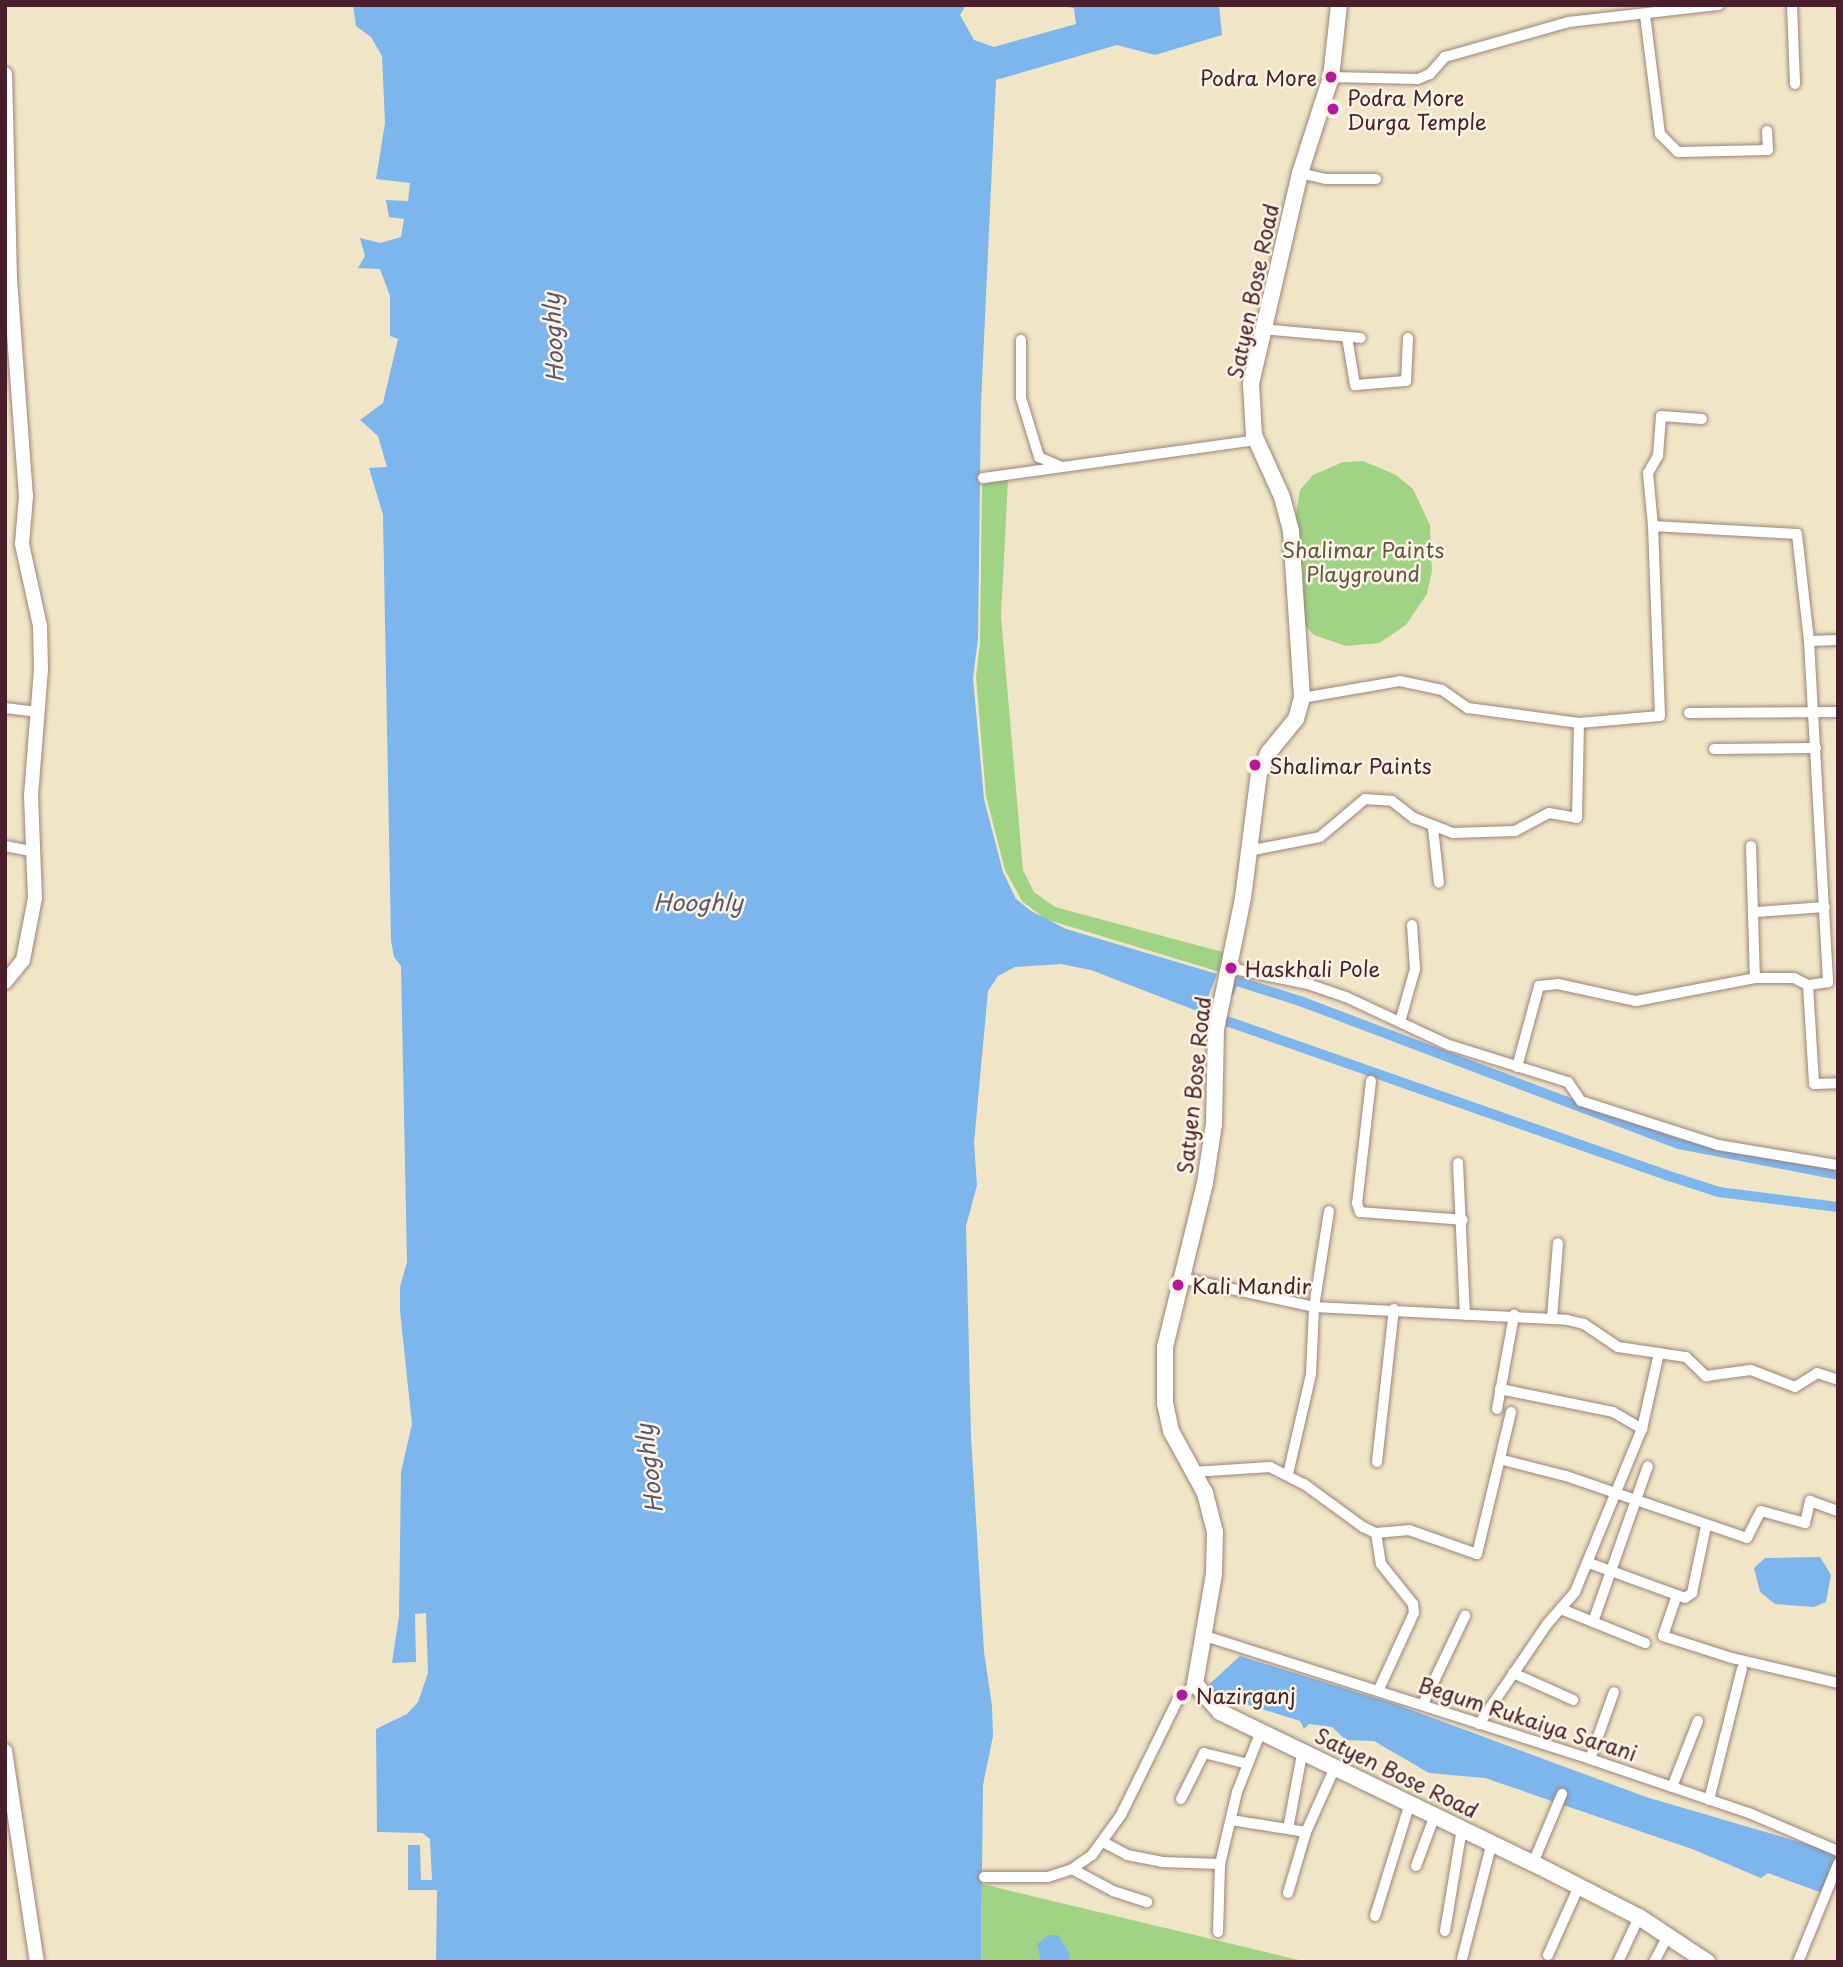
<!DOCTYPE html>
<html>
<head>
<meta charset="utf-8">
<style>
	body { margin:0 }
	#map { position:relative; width:1843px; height:1967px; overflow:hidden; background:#f0e5c7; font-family:"Playpen Sans",sans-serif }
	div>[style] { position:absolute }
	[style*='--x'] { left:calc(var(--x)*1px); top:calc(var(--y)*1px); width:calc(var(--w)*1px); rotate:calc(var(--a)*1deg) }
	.green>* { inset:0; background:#a0d484 }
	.water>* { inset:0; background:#7db6ed }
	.canal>* { height:10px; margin:-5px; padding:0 5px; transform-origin:5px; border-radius:5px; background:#7db6ed }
	.roads { filter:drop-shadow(0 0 2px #9d8279) drop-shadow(0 0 2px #9d8279) }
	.minor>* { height:10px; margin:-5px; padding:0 5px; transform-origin:5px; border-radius:5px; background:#fff }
	.tertiary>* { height:14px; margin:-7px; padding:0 7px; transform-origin:7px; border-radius:7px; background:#fff }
	.secondary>* { height:16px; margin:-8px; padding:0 8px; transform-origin:8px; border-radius:8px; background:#fff }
	.dots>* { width:19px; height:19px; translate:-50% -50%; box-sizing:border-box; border:4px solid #fcf5e5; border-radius:50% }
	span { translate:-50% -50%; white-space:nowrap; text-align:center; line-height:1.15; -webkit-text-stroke:5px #fcf5e5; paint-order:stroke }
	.poi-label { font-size:21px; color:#4a1f2b }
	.right { translate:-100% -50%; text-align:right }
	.left { translate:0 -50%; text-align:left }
	.street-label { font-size:21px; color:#4a1f2b }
	.park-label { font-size:21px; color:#645546 }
	.water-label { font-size:23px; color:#5c546f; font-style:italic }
	.frame { position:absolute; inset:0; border:7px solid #4a1f2b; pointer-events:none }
</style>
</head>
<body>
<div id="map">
	<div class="green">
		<div style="clip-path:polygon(1363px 461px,1396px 475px,1413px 489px,1430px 525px,1432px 571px,1427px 594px,1406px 625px,1379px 643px,1346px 646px,1314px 635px,1302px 622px,1293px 532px,1300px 490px,1313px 475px,1343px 462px)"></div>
		<div style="clip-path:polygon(1008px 480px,1001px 616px,1023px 870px,1034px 892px,1055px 907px,1226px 953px,1220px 972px,1045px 919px,1022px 901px,1005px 870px,986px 796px,976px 677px,980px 643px,982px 484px)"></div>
		<div style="clip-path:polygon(982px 1884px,1307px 1962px,981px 1962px)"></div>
	</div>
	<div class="water">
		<div style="clip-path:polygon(353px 5px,966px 5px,960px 15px,974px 40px,994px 47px,1076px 24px,1074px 8px,1053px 5px,1219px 5px,1222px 35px,1155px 55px,1117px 45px,996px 80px,981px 404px,978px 639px,973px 678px,984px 799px,1003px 872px,1016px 899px,1031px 911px,1066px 929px,1217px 974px,1202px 1013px,1091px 970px,1061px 964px,1015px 967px,998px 976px,988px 991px,974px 1143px,977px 1185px,966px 1226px,971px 1436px,984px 1652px,992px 1706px,993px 1736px,983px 1785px,981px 1962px,436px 1962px,437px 1890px,408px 1890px,408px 1845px,420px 1845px,421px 1880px,432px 1880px,430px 1839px,422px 1833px,377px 1832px,376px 1729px,407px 1714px,418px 1702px,428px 1673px,426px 1613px,415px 1614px,416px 1662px,392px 1663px,399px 1616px,401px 1472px,412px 1424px,400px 1311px,400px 1287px,407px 1262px,401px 966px,394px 957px,391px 941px,383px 515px,369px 468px,387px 467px,378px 436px,360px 420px,383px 403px,398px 339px,390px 336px,390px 296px,380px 269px,358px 268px,365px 256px,360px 238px,380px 243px,401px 237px,404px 219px,389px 217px,386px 200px,408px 201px,410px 183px,376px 179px,385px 123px,382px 56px,371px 37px,356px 26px)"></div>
		<div style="clip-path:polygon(1820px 1557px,1831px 1575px,1826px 1602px,1814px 1607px,1775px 1604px,1760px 1592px,1754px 1568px,1765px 1558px)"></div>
		<div style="clip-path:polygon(1240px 1656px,1395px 1704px,1646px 1797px,1837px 1853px,1822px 1893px,1768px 1873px,1761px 1878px,1692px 1849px,1485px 1778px,1429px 1773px,1374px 1741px,1346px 1740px,1332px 1727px,1309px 1724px,1304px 1729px,1300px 1721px,1208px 1692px,1205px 1688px)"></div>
		<div style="clip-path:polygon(1049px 1935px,1058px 1935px,1070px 1955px,1068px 1962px,1041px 1962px,1037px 1944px)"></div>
	</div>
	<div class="canal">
		<div style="--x:1229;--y:992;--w:13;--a:-67"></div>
		<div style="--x:1234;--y:980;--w:69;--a:17.7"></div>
		<div style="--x:1300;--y:1001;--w:405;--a:20.7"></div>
		<div style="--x:1679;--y:1144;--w:162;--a:11"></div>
		<div style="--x:1220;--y:1014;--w:4;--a:117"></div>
		<div style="--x:1218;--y:1018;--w:475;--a:19.3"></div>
		<div style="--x:1666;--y:1175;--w:56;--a:17.8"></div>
		<div style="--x:1719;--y:1192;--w:120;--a:7.2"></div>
	</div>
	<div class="roads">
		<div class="minor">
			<div style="--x:1792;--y:5;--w:79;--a:87.8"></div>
			<div style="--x:1645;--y:15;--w:120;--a:82.8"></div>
			<div style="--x:1660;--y:134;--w:25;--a:45"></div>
			<div style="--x:1678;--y:152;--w:90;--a:-1.3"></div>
			<div style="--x:1768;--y:150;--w:19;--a:-93"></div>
			<div style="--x:1331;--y:77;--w:87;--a:1.3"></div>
			<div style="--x:1418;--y:79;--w:13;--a:-23"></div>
			<div style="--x:1430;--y:74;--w:23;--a:-49"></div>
			<div style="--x:1445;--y:57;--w:129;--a:-15.8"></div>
			<div style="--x:1569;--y:22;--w:151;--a:-6.5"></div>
			<div style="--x:1300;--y:173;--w:27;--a:13"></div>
			<div style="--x:1326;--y:179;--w:50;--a:0"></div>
			<div style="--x:1261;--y:329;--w:100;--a:5.1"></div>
			<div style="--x:1347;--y:337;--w:49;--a:80.5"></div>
			<div style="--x:1355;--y:385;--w:51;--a:-4.5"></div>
			<div style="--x:1406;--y:381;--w:43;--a:-87.3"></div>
			<div style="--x:1021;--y:340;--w:58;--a:90"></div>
			<div style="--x:1021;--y:398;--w:62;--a:73"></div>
			<div style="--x:1039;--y:457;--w:24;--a:24"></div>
			<div style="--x:983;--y:478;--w:276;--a:-7.9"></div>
			<div style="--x:1653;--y:526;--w:53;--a:-95.4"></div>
			<div style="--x:1648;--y:473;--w:20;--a:-60"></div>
			<div style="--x:1658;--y:456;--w:40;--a:-85.7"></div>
			<div style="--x:1661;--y:416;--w:41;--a:4.2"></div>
			<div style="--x:1809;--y:641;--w:342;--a:86.8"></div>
			<div style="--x:1828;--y:982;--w:20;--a:171"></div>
			<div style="--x:1808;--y:985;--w:99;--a:86.5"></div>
			<div style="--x:1814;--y:1084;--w:24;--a:-2"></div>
			<div style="--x:1302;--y:698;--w:99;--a:-9.8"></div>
			<div style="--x:1400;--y:681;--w:43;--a:12.1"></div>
			<div style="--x:1442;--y:690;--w:32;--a:35"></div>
			<div style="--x:1468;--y:708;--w:112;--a:7.7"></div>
			<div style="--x:5;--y:708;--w:32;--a:7"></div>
			<div style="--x:1689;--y:713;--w:149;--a:-0.4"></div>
			<div style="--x:1714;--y:749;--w:102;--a:-0.6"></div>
			<div style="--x:1433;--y:828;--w:55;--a:83.8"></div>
			<div style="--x:5;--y:846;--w:25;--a:11"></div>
			<div style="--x:1751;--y:846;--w:132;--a:88.3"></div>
			<div style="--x:1248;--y:851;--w:73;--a:-11"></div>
			<div style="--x:1320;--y:837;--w:59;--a:-40.2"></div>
			<div style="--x:1365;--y:799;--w:27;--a:4"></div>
			<div style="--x:1392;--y:801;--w:28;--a:38"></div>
			<div style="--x:1414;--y:818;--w:42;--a:21"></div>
			<div style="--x:1453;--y:833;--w:62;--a:-1.8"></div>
			<div style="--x:1515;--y:831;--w:38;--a:-28"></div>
			<div style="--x:1549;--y:813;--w:28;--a:10"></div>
			<div style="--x:1577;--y:818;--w:95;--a:-88.8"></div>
			<div style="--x:1579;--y:723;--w:81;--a:-4.9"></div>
			<div style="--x:1660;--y:716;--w:190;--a:-92.1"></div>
			<div style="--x:1653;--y:526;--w:144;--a:3.2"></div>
			<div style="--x:1797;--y:534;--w:108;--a:83.6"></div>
			<div style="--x:1809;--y:641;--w:29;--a:-2"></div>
			<div style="--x:1756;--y:912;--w:69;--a:-4.1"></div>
			<div style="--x:1230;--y:968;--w:80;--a:11.6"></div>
			<div style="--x:1308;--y:984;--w:40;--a:18.9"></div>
			<div style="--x:1346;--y:997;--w:114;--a:25"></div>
			<div style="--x:1449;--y:1045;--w:125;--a:17.3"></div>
			<div style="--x:1568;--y:1082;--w:23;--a:56"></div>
			<div style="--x:1581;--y:1101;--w:144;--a:17.8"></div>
			<div style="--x:1718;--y:1145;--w:122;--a:9.5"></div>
			<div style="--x:1400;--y:1022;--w:55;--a:-74.2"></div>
			<div style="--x:1415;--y:969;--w:44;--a:-93.9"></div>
			<div style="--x:1517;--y:1067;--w:84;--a:-74.8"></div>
			<div style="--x:1539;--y:986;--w:19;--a:-6"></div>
			<div style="--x:1558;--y:984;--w:80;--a:12.3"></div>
			<div style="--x:1636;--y:1001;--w:121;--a:-10.9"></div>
			<div style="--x:1755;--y:978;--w:39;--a:0"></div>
			<div style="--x:1794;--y:978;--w:16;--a:27"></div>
			<div style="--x:1371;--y:1081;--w:123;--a:96.5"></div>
			<div style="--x:1357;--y:1203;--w:9;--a:72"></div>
			<div style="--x:1360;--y:1212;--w:103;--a:4.4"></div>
			<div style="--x:1458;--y:1163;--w:152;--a:87.4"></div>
			<div style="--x:1181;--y:1278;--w:136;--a:12.3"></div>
			<div style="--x:1314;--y:1307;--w:253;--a:2.9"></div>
			<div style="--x:1567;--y:1320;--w:17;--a:13"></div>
			<div style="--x:1584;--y:1324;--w:41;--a:34.1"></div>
			<div style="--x:1618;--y:1347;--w:69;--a:8.4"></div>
			<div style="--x:1686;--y:1357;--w:28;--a:44"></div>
			<div style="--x:1706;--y:1376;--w:45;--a:-7.6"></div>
			<div style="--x:1751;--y:1370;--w:47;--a:21.1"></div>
			<div style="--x:1795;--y:1387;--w:26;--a:-32"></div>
			<div style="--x:1817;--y:1373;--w:22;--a:18"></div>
			<div style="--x:1552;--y:1318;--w:75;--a:-85.4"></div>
			<div style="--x:1500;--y:1389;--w:115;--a:11.5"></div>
			<div style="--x:1613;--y:1412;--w:34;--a:30"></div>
			<div style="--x:1497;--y:1409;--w:96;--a:-79.7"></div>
			<div style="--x:1503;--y:1460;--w:65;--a:14.3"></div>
			<div style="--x:1566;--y:1476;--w:191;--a:18.9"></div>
			<div style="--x:1747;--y:1538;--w:30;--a:-63"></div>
			<div style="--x:1761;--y:1511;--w:46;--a:15.3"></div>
			<div style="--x:1805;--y:1523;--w:23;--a:-77"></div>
			<div style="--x:1810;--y:1501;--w:30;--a:20"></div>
			<div style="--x:1377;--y:1462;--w:154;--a:-83.7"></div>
			<div style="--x:1193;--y:1472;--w:77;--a:-3.7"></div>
			<div style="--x:1270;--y:1467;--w:38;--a:27"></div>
			<div style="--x:1304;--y:1484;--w:73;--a:36.1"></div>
			<div style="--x:1363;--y:1527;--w:14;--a:25"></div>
			<div style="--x:1376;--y:1533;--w:33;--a:-5"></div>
			<div style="--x:1409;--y:1530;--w:72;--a:19.4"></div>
			<div style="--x:1477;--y:1554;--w:146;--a:-76.5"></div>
			<div style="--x:1288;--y:1474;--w:103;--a:-77"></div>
			<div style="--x:1311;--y:1374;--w:67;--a:-87.4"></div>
			<div style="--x:1314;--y:1307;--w:97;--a:-81.1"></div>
			<div style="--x:1376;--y:1533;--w:31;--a:81"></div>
			<div style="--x:1381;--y:1564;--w:51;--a:51.3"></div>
			<div style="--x:1413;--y:1604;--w:9;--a:84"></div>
			<div style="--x:1414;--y:1613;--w:84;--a:114.7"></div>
			<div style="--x:1589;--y:1563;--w:102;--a:20"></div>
			<div style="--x:1685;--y:1598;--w:9;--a:-36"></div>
			<div style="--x:1692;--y:1593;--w:68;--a:-78.2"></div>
			<div style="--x:1677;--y:1595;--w:43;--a:108.9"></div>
			<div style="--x:1663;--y:1636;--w:72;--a:17.7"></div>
			<div style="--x:1732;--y:1658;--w:109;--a:13.3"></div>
			<div style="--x:1561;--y:1609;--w:91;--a:22"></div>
			<div style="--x:1593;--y:1622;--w:165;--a:-70.6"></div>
			<div style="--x:1202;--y:1635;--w:407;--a:17.7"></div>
			<div style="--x:1590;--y:1759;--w:168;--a:18.8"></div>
			<div style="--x:1749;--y:1813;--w:97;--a:23.1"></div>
			<div style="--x:1513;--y:1673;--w:66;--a:24.2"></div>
			<div style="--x:1423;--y:1704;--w:98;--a:-64.5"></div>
			<div style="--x:1479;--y:1724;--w:122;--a:-55.7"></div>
			<div style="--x:1548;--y:1623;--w:41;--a:-48.9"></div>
			<div style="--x:1575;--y:1592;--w:176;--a:-67.7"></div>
			<div style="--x:1642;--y:1429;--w:78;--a:-77.4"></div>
			<div style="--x:1590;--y:1759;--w:71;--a:-70.3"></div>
			<div style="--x:1672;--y:1787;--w:71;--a:-68.5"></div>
			<div style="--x:1181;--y:1799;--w:51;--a:-63.4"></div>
			<div style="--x:1204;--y:1753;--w:45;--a:14"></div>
			<div style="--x:1709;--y:1800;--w:135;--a:-75.9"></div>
			<div style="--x:1231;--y:1820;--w:76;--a:9.1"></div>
			<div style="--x:1306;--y:1832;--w:73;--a:-65.9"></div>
			<div style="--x:1288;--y:1829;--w:81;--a:-79.4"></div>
			<div style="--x:1103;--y:1842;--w:27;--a:28"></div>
			<div style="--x:1127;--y:1855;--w:36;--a:11"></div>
			<div style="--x:1162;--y:1862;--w:58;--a:2"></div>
			<div style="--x:1533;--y:1863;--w:75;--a:-67.2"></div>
			<div style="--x:1416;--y:1866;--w:54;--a:-69.6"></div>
			<div style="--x:1072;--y:1869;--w:47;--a:28.2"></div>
			<div style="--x:1113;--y:1891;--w:36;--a:18"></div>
			<div style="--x:984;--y:1877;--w:64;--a:0"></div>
			<div style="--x:1048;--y:1877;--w:25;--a:-18"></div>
			<div style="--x:1072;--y:1869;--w:24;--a:-35"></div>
			<div style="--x:1092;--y:1855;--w:49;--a:-54.1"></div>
			<div style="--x:1121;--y:1815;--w:127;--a:-63.8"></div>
			<div style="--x:1177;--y:1701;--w:25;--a:-43"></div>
			<div style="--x:1288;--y:1893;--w:64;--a:-73.6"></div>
			<div style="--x:1375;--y:1916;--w:118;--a:-72.8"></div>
			<div style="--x:1445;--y:1931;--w:104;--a:-80.6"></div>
			<div style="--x:1218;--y:1932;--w:68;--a:-88.3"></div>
			<div style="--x:1220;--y:1864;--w:74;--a:-76.7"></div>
			<div style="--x:1237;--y:1792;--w:66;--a:-68.5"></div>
			<div style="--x:1548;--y:1955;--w:76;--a:-65.8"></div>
			<div style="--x:1462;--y:1959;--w:121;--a:-75.6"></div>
			<div style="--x:1618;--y:1962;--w:50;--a:-65"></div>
			<div style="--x:1654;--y:1962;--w:30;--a:-62"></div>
			<div style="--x:1798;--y:1962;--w:106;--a:-67.8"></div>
		</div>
		<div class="tertiary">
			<div style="--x:5;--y:74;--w:205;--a:88.6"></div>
			<div style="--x:10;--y:279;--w:218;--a:85.8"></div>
			<div style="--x:26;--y:496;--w:48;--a:94.8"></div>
			<div style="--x:22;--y:544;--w:84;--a:77.6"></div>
			<div style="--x:40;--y:626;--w:43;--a:88.7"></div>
			<div style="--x:41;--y:669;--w:126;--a:94.5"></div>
			<div style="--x:31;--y:795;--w:103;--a:87.8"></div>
			<div style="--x:35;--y:898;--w:63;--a:101"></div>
			<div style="--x:23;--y:960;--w:28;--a:129"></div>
			<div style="--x:5;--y:1751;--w:213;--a:81.4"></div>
		</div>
		<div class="secondary">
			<div style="--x:1339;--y:5;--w:72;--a:96.3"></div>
			<div style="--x:1331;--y:77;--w:101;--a:107.9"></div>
			<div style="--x:1300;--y:173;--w:217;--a:103.1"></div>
			<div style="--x:1251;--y:384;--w:51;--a:86.6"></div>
			<div style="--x:1254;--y:435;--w:68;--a:65.7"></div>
			<div style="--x:1282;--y:497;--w:35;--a:75"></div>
			<div style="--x:1291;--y:531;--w:167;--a:86.2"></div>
			<div style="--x:1302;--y:698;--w:22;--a:106"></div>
			<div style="--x:1296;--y:719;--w:43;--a:129.3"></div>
			<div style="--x:1269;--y:752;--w:23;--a:115"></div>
			<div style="--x:1259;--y:773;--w:126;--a:97.3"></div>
			<div style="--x:1243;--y:898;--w:134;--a:101.6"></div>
			<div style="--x:1216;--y:1029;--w:95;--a:91.2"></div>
			<div style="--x:1214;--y:1124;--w:60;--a:98.7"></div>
			<div style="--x:1205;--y:1183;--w:169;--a:103.7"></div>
			<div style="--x:1165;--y:1347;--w:56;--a:90"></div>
			<div style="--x:1165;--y:1403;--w:29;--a:78"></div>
			<div style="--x:1171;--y:1431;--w:71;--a:61.3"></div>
			<div style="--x:1205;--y:1493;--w:40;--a:75.6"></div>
			<div style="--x:1215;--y:1532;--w:42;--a:91.4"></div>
			<div style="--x:1214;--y:1574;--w:112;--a:99.8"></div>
			<div style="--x:1195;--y:1684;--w:38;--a:48"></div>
			<div style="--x:1220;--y:1712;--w:348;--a:25.8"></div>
			<div style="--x:1533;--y:1863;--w:119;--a:27"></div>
			<div style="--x:1639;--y:1917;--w:82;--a:33.5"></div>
		</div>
	</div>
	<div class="dots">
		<div style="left:1331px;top:77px;background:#b5179e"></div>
		<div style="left:1333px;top:109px;background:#b5179e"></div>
		<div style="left:1255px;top:765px;background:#b5179e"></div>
		<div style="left:1231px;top:968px;background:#b5179e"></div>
		<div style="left:1178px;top:1285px;background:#b5179e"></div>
		<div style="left:1182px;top:1695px;background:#b5179e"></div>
	</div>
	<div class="poi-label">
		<span class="right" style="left:1317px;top:77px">Podra More</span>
		<span class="left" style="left:1347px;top:109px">Podra More<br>Durga Temple</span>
		<span class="left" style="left:1269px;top:765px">Shalimar Paints</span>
		<span class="left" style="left:1245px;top:968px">Haskhali Pole</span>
		<span class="left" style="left:1192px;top:1285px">Kali Mandir</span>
		<span class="left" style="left:1196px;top:1695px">Nazirganj</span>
	</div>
	<div class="street-label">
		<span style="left:1252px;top:291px;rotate:-78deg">Satyen Bose Road</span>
		<span style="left:1193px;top:1085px;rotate:-84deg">Satyen Bose Road</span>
		<span style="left:1528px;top:1718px;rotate:18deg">Begum Rukaiya Sarani</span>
		<span style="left:1397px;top:1772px;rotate:26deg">Satyen Bose Road</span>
	</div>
	<div class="park-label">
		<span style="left:1363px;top:561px">Shalimar Paints<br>Playground</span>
	</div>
	<div class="water-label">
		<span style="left:553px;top:338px;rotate:-93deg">Hooghly</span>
		<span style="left:698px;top:902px">Hooghly</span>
		<span style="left:649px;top:1469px;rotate:-97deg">Hooghly</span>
	</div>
	<div class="frame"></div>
</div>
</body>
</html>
